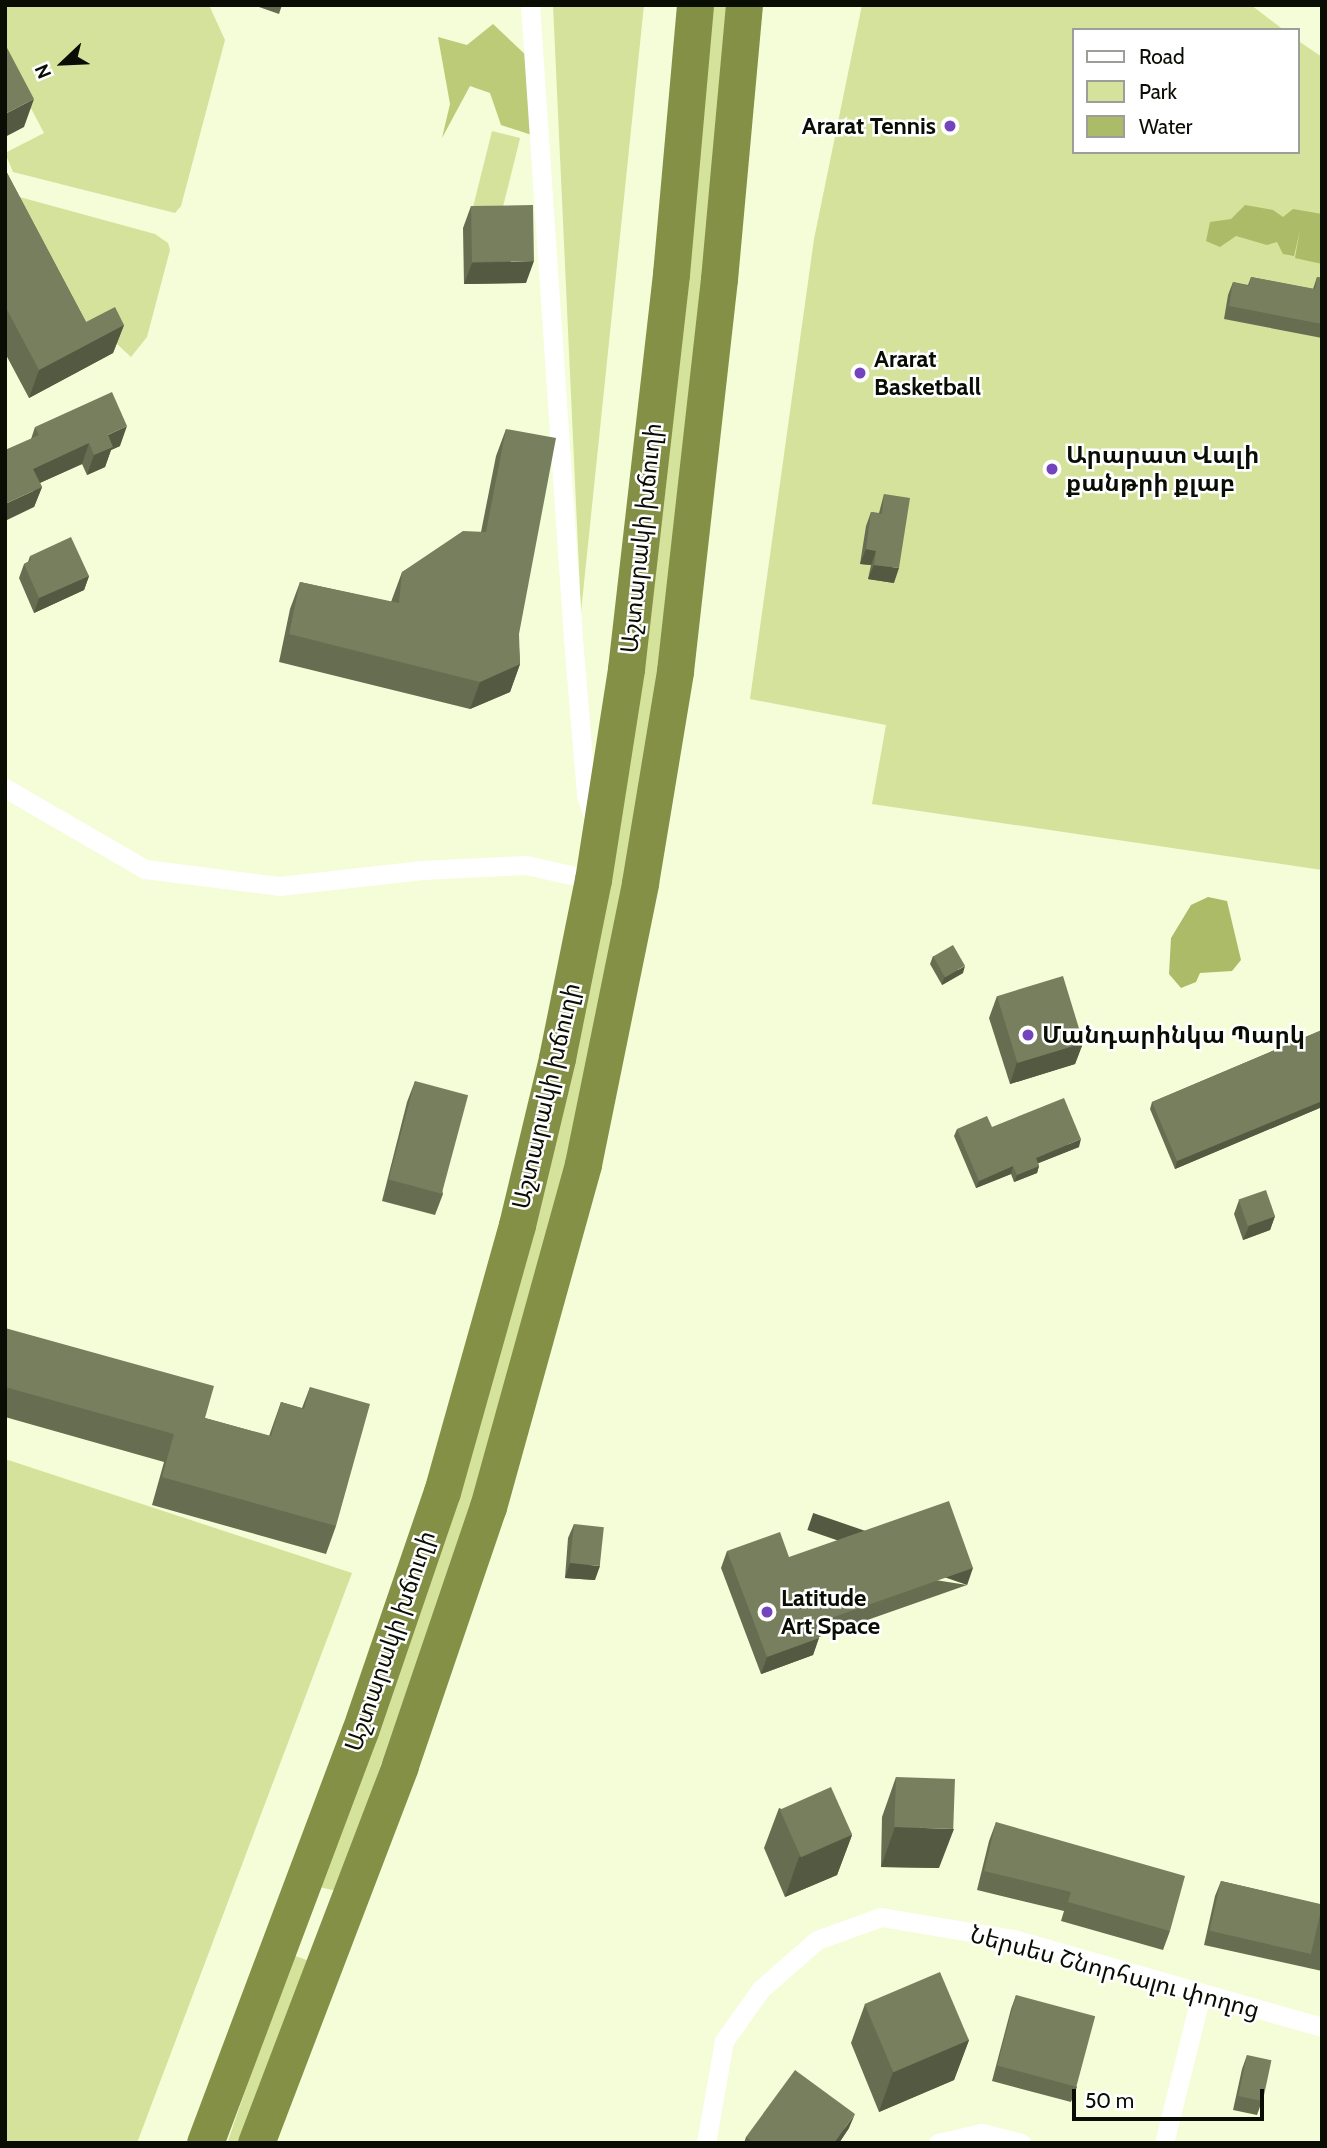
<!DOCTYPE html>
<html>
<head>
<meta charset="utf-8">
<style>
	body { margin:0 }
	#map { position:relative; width:1327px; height:2148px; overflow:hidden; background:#f4fdd8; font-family:Cabin,"Noto Sans Armenian",sans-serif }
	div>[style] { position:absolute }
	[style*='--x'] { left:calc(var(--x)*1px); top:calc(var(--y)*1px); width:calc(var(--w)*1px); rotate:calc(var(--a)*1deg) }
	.green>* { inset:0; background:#d4e29c; transform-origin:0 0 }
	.forest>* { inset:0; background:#bbcb77 }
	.water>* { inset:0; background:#abbb67 }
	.street>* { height:19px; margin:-9.5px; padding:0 9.5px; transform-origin:9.5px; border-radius:9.5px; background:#fff }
	.highway>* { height:37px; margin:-18.5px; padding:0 18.5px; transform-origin:18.5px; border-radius:18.5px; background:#839046 }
	.wall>* { inset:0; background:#676d51 }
	.shaded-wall>* { inset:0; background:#545942; transform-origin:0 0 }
	.building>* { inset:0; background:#787f5e; transform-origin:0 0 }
	.dots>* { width:19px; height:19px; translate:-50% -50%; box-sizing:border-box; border:4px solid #fff; border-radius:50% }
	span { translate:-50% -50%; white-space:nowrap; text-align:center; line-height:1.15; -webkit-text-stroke:5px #fff; paint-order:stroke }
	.poi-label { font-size:24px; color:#0a0d03; font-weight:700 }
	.right { translate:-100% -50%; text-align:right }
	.left { translate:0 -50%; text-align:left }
	.street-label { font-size:24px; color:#0a0d03 }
	.frame { position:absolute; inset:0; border:7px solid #0a0d03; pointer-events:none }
	.legend { position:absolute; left:1072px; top:28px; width:228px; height:126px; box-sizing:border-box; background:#fff; border:2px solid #9d9e9a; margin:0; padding:9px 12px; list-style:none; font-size:21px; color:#0a0d03 }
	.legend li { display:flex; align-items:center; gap:14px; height:35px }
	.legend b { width:35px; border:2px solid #9d9e9a }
	.north { position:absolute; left:28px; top:28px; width:70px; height:70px; -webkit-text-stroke:5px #fff; paint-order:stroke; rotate:247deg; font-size:19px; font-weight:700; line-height:28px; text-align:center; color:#0a0d03 }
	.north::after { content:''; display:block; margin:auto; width:24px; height:32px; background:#0a0d03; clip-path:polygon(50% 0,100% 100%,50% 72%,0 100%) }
	.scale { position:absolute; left:1072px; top:2089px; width:192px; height:32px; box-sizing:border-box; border:4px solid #0a0d03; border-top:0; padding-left:9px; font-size:21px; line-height:24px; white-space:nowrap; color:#0a0d03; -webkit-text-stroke:5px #fff; paint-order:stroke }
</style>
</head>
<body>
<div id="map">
	<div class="green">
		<div style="clip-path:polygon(5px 5px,209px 5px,225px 40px,181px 206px,175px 213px,13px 172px,5px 153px,44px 133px,5px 59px)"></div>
		<div style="clip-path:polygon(553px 5px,644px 5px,581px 612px)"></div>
		<div style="clip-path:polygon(708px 5px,728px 5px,703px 276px,657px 674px,625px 881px,551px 1231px,473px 1501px,337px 1891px,319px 1887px,530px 1225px)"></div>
		<div style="clip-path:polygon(862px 5px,1251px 5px,1284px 30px,1073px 30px,1073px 152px,1297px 152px,1297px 40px,1322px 57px,1322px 870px,872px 804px,886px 725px,750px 699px,814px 239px)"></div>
		<div style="left:492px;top:131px;width:29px;height:81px;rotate:14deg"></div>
		<div style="clip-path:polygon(5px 193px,155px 234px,168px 243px,170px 250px,147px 337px,131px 357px,103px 331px,80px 344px)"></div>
		<div style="clip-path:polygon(5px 1459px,352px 1573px,137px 2143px,5px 2143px)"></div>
		<div style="left:292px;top:1955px;width:18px;height:202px;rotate:19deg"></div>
	</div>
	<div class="forest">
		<div style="clip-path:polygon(493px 24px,529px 58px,535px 136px,501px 125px,490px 93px,470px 86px,442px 138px,450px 104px,438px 37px,467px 45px)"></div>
	</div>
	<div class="water">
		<div style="clip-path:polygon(1245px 205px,1273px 210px,1283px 217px,1293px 209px,1322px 214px,1322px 264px,1295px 258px,1300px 230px,1294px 256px,1283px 254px,1277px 242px,1267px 245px,1236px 236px,1220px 247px,1206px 241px,1210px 222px,1231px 219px)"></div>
		<div style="clip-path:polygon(1208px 897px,1227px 901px,1241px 960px,1232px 971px,1200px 973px,1196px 982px,1181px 988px,1169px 974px,1171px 938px,1191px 905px)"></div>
	</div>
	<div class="street">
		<div style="--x:530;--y:5;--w:635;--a:86.12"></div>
		<div style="--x:573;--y:639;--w:157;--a:85.2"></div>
		<div style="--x:586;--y:795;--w:29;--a:72"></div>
		<div style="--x:5;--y:788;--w:162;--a:30.1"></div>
		<div style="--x:145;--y:869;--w:135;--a:7.2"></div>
		<div style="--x:279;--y:886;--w:144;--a:-6.4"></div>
		<div style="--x:422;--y:870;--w:104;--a:-2.8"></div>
		<div style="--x:526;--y:865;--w:69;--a:12.6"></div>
		<div style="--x:706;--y:2143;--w:104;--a:-80"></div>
		<div style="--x:724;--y:2041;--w:64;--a:-54.6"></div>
		<div style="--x:761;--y:1989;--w:74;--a:-41.2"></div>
		<div style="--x:817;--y:1940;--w:68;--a:-19.8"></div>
		<div style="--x:881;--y:1917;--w:134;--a:9.5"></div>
		<div style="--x:1013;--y:1939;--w:321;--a:15.9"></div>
		<div style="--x:938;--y:2143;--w:45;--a:-12.8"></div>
		<div style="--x:982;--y:2133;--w:40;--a:14.4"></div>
		<div style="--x:1164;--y:2143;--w:153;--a:-76"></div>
	</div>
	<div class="highway">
		<div style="--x:205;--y:2143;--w:440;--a:-69.4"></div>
		<div style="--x:360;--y:1731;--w:253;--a:-71.1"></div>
		<div style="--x:442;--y:1492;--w:277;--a:-74.3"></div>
		<div style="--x:517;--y:1225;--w:172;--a:-76.5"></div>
		<div style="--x:557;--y:1058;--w:182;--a:-78.6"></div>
		<div style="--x:593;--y:880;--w:214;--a:-81.1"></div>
		<div style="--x:626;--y:669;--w:398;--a:-83.5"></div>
		<div style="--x:671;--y:274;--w:270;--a:-84.9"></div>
		<div style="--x:256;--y:2143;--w:404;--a:-69.1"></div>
		<div style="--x:400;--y:1765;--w:273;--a:-71.2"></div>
		<div style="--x:488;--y:1507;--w:356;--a:-74.5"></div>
		<div style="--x:583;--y:1164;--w:287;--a:-78.5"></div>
		<div style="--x:640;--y:883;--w:215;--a:-80.6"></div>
		<div style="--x:675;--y:671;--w:394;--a:-83.6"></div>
		<div style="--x:719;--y:279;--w:275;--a:-84.8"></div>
	</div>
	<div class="wall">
		<div style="clip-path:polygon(253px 5px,282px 5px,279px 14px)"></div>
		<div style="clip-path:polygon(5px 169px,86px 322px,124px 325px,113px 353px,29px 398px,5px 353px)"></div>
		<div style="clip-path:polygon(471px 206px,526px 283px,464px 284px,463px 228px)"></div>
		<div style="clip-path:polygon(1251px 277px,1313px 289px,1317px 277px,1322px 278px,1322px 338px,1224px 319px,1228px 295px,1233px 282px,1248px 285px)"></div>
		<div style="clip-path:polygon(35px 427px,120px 446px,111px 450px,105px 467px,87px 475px,82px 464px,40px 483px,42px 487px,34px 507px,31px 439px)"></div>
		<div style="clip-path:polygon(506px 429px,520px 664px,510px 692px,470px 709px,279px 662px,290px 609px,300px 582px,391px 602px,402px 572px,481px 532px,496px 456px)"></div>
		<div style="clip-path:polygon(884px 494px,894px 583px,868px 579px,871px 565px,860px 564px,866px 526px,871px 512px,879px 513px)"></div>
		<div style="clip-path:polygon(30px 556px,89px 576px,84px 590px,34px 613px,19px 578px,24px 564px,28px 562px)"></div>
		<div style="clip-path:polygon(933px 956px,963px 973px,942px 985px,930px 964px)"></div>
		<div style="clip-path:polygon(997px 996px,1083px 1043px,1075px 1064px,1010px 1084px,989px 1018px)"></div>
		<div style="clip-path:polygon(1322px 1030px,1322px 1107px,1175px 1169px,1150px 1109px,1152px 1102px)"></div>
		<div style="clip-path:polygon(415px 1081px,443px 1194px,435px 1215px,382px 1201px,407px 1102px)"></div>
		<div style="clip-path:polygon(992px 1127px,1079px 1147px,1038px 1163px,1039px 1166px,1037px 1173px,1014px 1182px,1011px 1174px,976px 1188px,954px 1136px,957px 1129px)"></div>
		<div style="clip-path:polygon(1239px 1200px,1275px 1216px,1270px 1230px,1243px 1240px,1234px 1214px)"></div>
		<div style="clip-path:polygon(5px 1328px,205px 1418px,269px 1436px,281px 1402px,302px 1408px,310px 1387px,336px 1526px,326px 1554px,152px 1505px,164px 1462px,5px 1417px)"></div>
		<div style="clip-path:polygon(574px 1524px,595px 1580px,565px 1578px,568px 1538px)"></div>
		<div style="clip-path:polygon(727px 1551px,789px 1557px,967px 1585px,819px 1637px,813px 1655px,761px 1674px,721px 1568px)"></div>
		<div style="clip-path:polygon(896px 1777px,939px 1868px,881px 1867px,882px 1817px)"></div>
		<div style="clip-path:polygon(779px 1808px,852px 1835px,837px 1875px,785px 1897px,764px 1848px)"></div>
		<div style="clip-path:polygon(996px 1822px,1170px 1931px,1163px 1950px,1061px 1921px,1064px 1911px,977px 1890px,989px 1841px)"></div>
		<div style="clip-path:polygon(1221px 1881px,1322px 1905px,1322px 1971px,1204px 1945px,1215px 1896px)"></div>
		<div style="clip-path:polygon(1016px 1995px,1077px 2087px,1071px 2102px,992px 2081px,1011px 2009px)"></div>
		<div style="clip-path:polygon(865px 2004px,969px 2040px,954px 2080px,879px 2112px,851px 2043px)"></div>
		<div style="clip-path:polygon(1247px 2055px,1262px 2101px,1257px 2115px,1233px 2110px,1242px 2069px)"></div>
		<div style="clip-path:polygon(849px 2128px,839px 2143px,744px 2143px,746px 2137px)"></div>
	</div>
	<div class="shaded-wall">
		<div style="clip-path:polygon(34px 99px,24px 127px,5px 137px,5px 114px)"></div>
		<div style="clip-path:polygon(534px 261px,526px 283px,464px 284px,472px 263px)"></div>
		<div style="clip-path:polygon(124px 325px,113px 353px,29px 398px,39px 370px)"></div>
		<div style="clip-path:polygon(127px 426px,120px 446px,111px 450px,105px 467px,87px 475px,94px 455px,108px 435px)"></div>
		<div style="clip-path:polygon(89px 443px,82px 464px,26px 489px,33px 469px)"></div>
		<div style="clip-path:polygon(42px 487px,34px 507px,5px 521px,5px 504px)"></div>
		<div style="clip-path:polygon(866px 549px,876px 551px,871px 565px,860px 564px)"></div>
		<div style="clip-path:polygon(874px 565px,899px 568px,894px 583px,868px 579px)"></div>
		<div style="clip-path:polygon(89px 576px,84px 590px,34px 613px,39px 598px)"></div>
		<div style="clip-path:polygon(520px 664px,510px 692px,470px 709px,480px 682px)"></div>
		<div style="clip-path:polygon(965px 966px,963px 973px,942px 985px,944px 978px)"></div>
		<div style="clip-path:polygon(1083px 1043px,1075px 1064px,1010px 1084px,1017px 1062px)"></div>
		<div style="clip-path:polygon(1322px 1101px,1322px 1107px,1175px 1169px,1177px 1161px)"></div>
		<div style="clip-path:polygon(1081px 1139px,1079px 1147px,1034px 1165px,1036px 1158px)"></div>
		<div style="clip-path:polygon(1013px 1166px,1011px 1174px,976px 1188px,979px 1181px)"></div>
		<div style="clip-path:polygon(1039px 1166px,1037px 1173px,1014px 1182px,1017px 1175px)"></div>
		<div style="clip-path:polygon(1275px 1216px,1270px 1230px,1243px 1240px,1249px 1226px)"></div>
		<div style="clip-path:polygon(570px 1563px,600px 1566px,595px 1580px,565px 1578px)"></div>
		<div style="left:973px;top:1568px;width:18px;height:169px;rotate:109deg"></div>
		<div style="clip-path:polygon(819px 1638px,813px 1655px,761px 1674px,767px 1657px)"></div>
		<div style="clip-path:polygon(895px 1827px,954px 1829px,939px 1868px,881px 1867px)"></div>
		<div style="clip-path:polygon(852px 1835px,837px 1875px,785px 1897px,799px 1857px)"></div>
		<div style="clip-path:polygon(969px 2040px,954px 2080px,879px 2112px,893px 2072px)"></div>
		<div style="clip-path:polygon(855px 2114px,849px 2128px,839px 2143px,834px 2143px)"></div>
	</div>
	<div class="building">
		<div style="clip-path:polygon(5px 44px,34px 99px,5px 114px)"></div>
		<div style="clip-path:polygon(5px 169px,86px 322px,115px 307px,124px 325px,39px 370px,5px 306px)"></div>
		<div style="left:533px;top:205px;width:56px;height:62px;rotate:89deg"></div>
		<div style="clip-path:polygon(1251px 277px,1315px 289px,1317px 277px,1322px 278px,1322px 324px,1229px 306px,1233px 282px,1249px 286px)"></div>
		<div style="clip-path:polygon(112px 392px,127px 426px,108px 435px,113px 447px,94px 455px,89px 443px,33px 469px,42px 487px,5px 504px,5px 450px,39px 435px,35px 427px)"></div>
		<div style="clip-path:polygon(506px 429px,556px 438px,519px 634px,520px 664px,480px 682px,289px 634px,300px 582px,399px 603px,402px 572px,463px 531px,486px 532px)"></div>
		<div style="clip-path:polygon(884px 494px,910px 498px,899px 568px,874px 565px,876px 551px,866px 549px,871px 512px,882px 514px)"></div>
		<div style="clip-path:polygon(71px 537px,89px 576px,39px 598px,24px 564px,31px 560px,30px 556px)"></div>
		<div style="left:953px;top:945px;width:24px;height:23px;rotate:60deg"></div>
		<div style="left:1063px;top:976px;width:70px;height:69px;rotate:73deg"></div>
		<div style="clip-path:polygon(1322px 1030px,1322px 1101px,1177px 1161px,1152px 1102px)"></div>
		<div style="left:415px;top:1081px;width:55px;height:102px;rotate:15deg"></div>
		<div style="clip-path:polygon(1064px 1098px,1081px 1139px,1036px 1158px,1039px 1166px,1017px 1175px,1013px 1166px,979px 1181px,957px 1129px,987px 1116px,992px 1127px)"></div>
		<div style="left:1266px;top:1190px;width:28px;height:29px;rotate:71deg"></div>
		<div style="clip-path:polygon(5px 1328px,214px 1386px,205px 1418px,271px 1436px,281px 1402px,304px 1409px,310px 1387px,370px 1404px,336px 1526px,162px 1477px,174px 1434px,5px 1387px)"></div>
		<div style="clip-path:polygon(949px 1501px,973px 1568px,814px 1624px,819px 1638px,767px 1657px,727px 1551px,780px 1532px,789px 1557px)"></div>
		<div style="left:574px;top:1524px;width:30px;height:39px;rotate:6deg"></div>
		<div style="left:896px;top:1777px;width:59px;height:50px;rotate:2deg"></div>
		<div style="left:831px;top:1787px;width:52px;height:56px;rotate:66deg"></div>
		<div style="clip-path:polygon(996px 1822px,1185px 1876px,1170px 1931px,1068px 1902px,1071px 1892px,984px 1871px)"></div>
		<div style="left:1221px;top:1881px;width:104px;height:51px;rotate:13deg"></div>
		<div style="left:940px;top:1972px;width:74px;height:82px;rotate:67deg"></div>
		<div style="left:1016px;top:1995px;width:82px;height:73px;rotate:15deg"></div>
		<div style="left:1247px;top:2055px;width:25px;height:42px;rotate:12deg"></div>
		<div style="clip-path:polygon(795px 2070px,855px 2114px,834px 2143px,754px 2143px,746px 2137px)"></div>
	</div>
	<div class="dots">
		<div style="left:950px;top:126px;background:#7344bc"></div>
		<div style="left:860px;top:373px;background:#7344bc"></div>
		<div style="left:1052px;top:469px;background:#7344bc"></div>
		<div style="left:1028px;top:1035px;background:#7344bc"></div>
		<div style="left:767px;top:1612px;background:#7344bc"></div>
	</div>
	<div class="poi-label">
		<span class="right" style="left:936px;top:126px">Ararat Tennis</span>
		<span class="left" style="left:874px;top:373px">Ararat<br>Basketball</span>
		<span class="left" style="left:1066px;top:469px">Արարատ Վալի<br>քանթրի քլաբ</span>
		<span class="left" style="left:1042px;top:1035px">Մանդարինկա Պարկ</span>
		<span class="left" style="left:781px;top:1612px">Latitude<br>Art Space</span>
	</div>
	<div class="street-label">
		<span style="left:641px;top:538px;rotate:-84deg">Աշտարակի խճուղի</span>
		<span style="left:546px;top:1096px;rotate:-77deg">Աշտարակի խճուղի</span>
		<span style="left:390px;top:1641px;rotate:-71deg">Աշտարակի խճուղի</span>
		<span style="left:1115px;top:1972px;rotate:15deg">Ներսես Շնորհալու փողոց</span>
	</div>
	<div class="frame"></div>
	<ul class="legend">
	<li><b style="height:9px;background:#fff"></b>Road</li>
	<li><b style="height:19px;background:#d4e29c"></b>Park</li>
	<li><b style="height:19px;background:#abbb67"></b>Water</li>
	</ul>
	<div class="north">N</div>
	<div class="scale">50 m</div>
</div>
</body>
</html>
